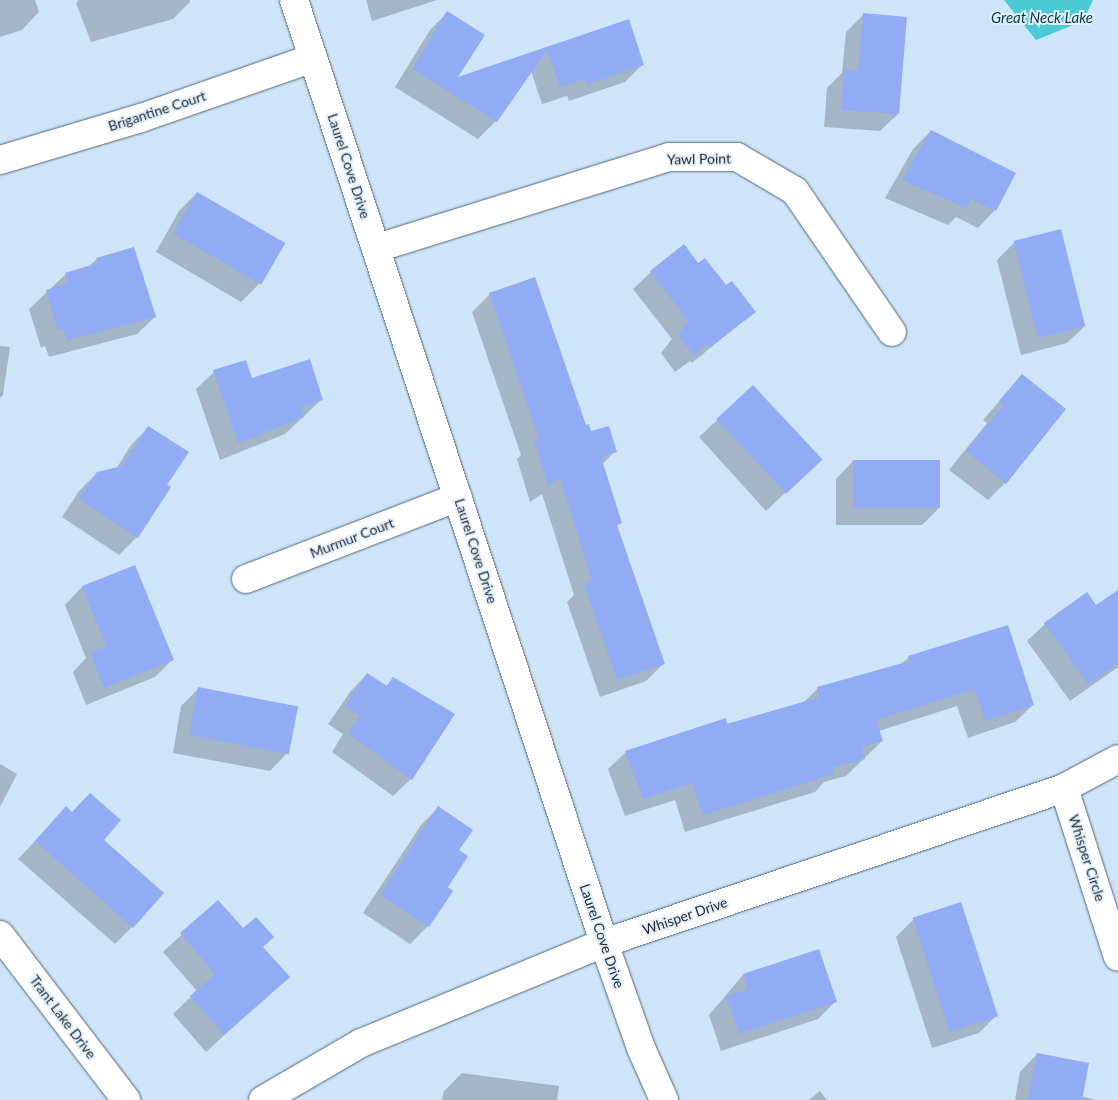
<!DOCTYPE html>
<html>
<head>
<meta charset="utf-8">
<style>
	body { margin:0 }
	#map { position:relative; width:1118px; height:1100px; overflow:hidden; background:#cee4f8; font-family:Lato,sans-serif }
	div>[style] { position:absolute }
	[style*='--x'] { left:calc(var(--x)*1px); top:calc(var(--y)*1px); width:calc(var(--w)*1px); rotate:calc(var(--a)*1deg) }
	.water>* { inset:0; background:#49cad4 }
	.shadow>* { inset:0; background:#0003 }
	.building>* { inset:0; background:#91abf5; transform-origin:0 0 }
	.roads { filter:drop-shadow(0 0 1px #536577) drop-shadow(0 0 1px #536577) }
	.minor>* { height:28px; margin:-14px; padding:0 14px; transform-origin:14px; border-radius:14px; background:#fff }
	span { translate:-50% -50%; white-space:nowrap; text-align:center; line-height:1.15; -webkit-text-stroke:4px #e3f0fc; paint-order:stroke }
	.street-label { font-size:14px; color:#242c33 }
	.water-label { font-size:15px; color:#003d41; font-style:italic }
</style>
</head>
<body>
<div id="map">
	<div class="water">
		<div style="clip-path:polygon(1004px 0,1093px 0,1083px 21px,1036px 40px)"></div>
	</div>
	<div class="shadow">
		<div style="clip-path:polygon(0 0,35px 0,39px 12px,22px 30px,0 37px)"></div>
		<div style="clip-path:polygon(79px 0,190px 0,190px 2px,173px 19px,91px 42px,76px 3px)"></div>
		<div style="clip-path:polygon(366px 0,437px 0,372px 21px)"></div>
		<div style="clip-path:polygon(448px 12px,455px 79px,628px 21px,643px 64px,625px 82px,569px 101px,567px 96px,542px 104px,531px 71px,496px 121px,478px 139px,395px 87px,430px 30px)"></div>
		<div style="clip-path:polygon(863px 15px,898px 114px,880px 131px,824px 127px,827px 88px,842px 73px,846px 32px)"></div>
		<div style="clip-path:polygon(931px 131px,995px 210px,978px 228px,956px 217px,948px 225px,885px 198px,913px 149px)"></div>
		<div style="clip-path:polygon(197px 193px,259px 284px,241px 302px,156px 252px,179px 211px)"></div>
		<div style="clip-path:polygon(1014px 243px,1085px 326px,1067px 343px,1021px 355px,997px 260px)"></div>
		<div style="clip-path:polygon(97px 259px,155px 317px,137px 334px,49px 357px,45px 346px,41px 348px,29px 309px,66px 274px,88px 267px)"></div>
		<div style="clip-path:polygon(698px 265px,754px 312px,692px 363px,690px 361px,675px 372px,661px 353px,672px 339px,633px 289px,651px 272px)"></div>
		<div style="clip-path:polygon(490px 294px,585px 426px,615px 451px,602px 465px,620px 523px,616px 527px,663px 664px,646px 681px,600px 697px,567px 602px,574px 595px,542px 494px,530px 502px,517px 459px,521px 455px,472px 312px)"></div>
		<div style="clip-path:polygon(0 346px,10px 347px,3px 395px,0 398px)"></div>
		<div style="clip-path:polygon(214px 372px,252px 380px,322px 399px,285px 434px,220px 460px,196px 389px)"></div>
		<div style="clip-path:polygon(1022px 375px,1005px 483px,988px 500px,949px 470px,987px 423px,983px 420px)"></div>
		<div style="clip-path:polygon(753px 387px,802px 477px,766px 511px,699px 437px)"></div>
		<div style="clip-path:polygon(148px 428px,166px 485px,169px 488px,137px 537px,119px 555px,62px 517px,79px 491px,97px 473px,116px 469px,131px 445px)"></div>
		<div style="clip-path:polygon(853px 461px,940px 507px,922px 525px,836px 525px,836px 479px)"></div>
		<div style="clip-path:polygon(135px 566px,172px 660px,155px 677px,86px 705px,73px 672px,86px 658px,65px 605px,82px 587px)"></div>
		<div style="clip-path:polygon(1118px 591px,1118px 667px,1070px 701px,1027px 641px,1045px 624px,1096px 606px)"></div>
		<div style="clip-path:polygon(909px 657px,1033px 705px,1015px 722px,968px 738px,957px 706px,879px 731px,882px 741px,846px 776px,824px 782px,815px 792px,685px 832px,675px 800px,625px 816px,608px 769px,626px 752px,803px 703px,818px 688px,901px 664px)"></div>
		<div style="clip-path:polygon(367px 674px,386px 686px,394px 678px,411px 779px,393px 796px,332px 752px,343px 734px,328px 724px,350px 692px)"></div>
		<div style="clip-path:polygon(198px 689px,287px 753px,270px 771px,173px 753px,181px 706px)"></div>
		<div style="clip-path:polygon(0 764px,17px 774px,0 807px)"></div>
		<div style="clip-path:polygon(66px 808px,102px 840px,132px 927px,115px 944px,18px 859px)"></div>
		<div style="clip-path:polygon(438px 808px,458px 851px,446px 888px,451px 891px,428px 926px,410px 944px,363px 913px,421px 825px)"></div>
		<div style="clip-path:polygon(218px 901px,288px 977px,206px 1052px,173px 1014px,197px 991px,163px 952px)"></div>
		<div style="clip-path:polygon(914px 919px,996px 1016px,979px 1033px,932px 1048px,896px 937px)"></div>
		<div style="clip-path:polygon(743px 975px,835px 1002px,818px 1019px,721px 1051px,709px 1015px)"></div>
		<div style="clip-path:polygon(1037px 1054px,1081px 1096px,1096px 1100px,1015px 1100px,1020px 1072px)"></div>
		<div style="clip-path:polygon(462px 1073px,559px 1086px,557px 1100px,442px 1100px,444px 1091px)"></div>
		<div style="clip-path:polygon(820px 1091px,827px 1100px,809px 1100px)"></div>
	</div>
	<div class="building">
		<div style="clip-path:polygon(447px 11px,485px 35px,458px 77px,629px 19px,644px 65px,587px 84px,585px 79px,560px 87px,547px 50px,497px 122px,412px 69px)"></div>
		<div style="clip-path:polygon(863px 13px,907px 17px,899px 114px,841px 110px,844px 69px,858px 71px)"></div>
		<div style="clip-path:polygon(931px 130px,1016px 173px,996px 211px,971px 199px,966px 208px,902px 180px)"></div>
		<div style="left:197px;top:192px;width:102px;height:48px;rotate:30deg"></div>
		<div style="left:1061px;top:229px;width:100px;height:49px;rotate:76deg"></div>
		<div style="clip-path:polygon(684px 244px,698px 263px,705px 258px,726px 285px,732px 281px,756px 312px,710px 347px,708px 344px,693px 355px,678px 335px,688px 321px,650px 271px)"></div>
		<div style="clip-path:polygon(134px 247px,156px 317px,67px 340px,63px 329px,58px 331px,46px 290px,68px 283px,65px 273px,98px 263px,96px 258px)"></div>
		<div style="clip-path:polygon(535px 277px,586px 425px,589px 424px,591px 431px,609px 426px,617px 452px,601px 457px,622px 523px,617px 525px,665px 664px,617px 680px,584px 584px,592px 581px,560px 478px,548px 485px,534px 441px,539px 439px,489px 293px)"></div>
		<div style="clip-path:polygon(310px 359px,323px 400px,301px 407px,304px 417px,238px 443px,213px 370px,246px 360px,252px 378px)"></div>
		<div style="clip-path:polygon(1022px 374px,1066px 409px,1006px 484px,966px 451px,1004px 405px,999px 401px)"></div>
		<div style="left:753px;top:385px;width:102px;height:50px;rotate:47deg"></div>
		<div style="clip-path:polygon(148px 426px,189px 452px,167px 485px,171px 487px,138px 538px,79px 499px,97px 472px,122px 466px)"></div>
		<div style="left:853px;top:460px;width:87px;height:48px"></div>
		<div style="clip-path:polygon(135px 565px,174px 660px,104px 688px,90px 653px,106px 646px,82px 586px)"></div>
		<div style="clip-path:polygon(1118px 590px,1118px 663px,1088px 684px,1044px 623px,1087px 592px,1096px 605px)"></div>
		<div style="clip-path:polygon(1008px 625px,1034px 705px,985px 721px,975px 689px,876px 720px,883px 741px,862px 747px,865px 759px,832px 768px,834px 774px,703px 815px,692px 783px,643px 799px,625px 751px,726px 718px,727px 724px,820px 697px,817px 687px,910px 661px,908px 656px)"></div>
		<div style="clip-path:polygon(367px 673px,387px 686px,393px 677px,455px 714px,412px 780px,348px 734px,360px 716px,345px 706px)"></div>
		<div style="left:198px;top:687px;width:102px;height:49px;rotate:11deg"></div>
		<div style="clip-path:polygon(90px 793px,121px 820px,104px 840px,164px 893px,133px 928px,35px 841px,66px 806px,72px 812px)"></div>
		<div style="clip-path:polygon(438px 806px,473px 830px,459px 850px,468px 856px,448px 887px,453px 891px,429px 927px,380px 895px)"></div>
		<div style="clip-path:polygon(218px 900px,243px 928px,256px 917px,274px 937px,263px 947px,290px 977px,224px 1035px,190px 996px,215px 974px,180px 933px)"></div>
		<div style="left:961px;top:902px;width:120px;height:51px;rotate:72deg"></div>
		<div style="clip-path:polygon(819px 949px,837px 1002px,739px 1034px,726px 996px,748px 989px,743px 974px)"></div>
		<div style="clip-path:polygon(1037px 1053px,1089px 1063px,1082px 1100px,1028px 1100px)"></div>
	</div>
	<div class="roads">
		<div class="minor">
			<div style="--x:294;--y:0;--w:993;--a:71.8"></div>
			<div style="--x:604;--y:943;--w:111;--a:70.6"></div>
			<div style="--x:641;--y:1048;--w:57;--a:66.1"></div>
			<div style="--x:0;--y:160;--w:147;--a:-16.6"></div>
			<div style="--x:141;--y:118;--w:182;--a:-19.2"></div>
			<div style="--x:377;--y:248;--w:306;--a:-17.3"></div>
			<div style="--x:669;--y:157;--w:68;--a:0"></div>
			<div style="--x:737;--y:157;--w:67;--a:30.4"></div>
			<div style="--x:795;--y:191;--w:171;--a:55.5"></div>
			<div style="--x:246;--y:579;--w:227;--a:-21.1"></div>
			<div style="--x:1064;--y:788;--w:177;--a:72.3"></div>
			<div style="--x:0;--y:935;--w:208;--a:52.6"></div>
			<div style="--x:263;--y:1100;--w:113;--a:-30.2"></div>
			<div style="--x:361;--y:1043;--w:263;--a:-22.4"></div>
			<div style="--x:604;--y:943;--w:485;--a:-18.6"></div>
			<div style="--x:1064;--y:788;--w:61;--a:-28.2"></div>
		</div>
	</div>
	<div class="street-label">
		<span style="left:157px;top:111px;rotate:-18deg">Brigantine Court</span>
		<span style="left:699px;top:159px;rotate:-1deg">Yawl Point</span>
		<span style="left:349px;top:166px;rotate:72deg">Laurel Cove Drive</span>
		<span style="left:352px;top:538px;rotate:-21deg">Murmur Court</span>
		<span style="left:476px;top:551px;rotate:72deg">Laurel Cove Drive</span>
		<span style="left:1087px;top:858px;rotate:72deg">Whisper Circle</span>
		<span style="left:685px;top:916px;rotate:-19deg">Whisper Drive</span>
		<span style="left:602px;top:936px;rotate:71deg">Laurel Cove Drive</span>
		<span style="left:63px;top:1017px;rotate:53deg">Trant Lake Drive</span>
	</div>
	<div class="water-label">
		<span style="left:1042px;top:18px">Great Neck Lake</span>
	</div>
</div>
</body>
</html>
